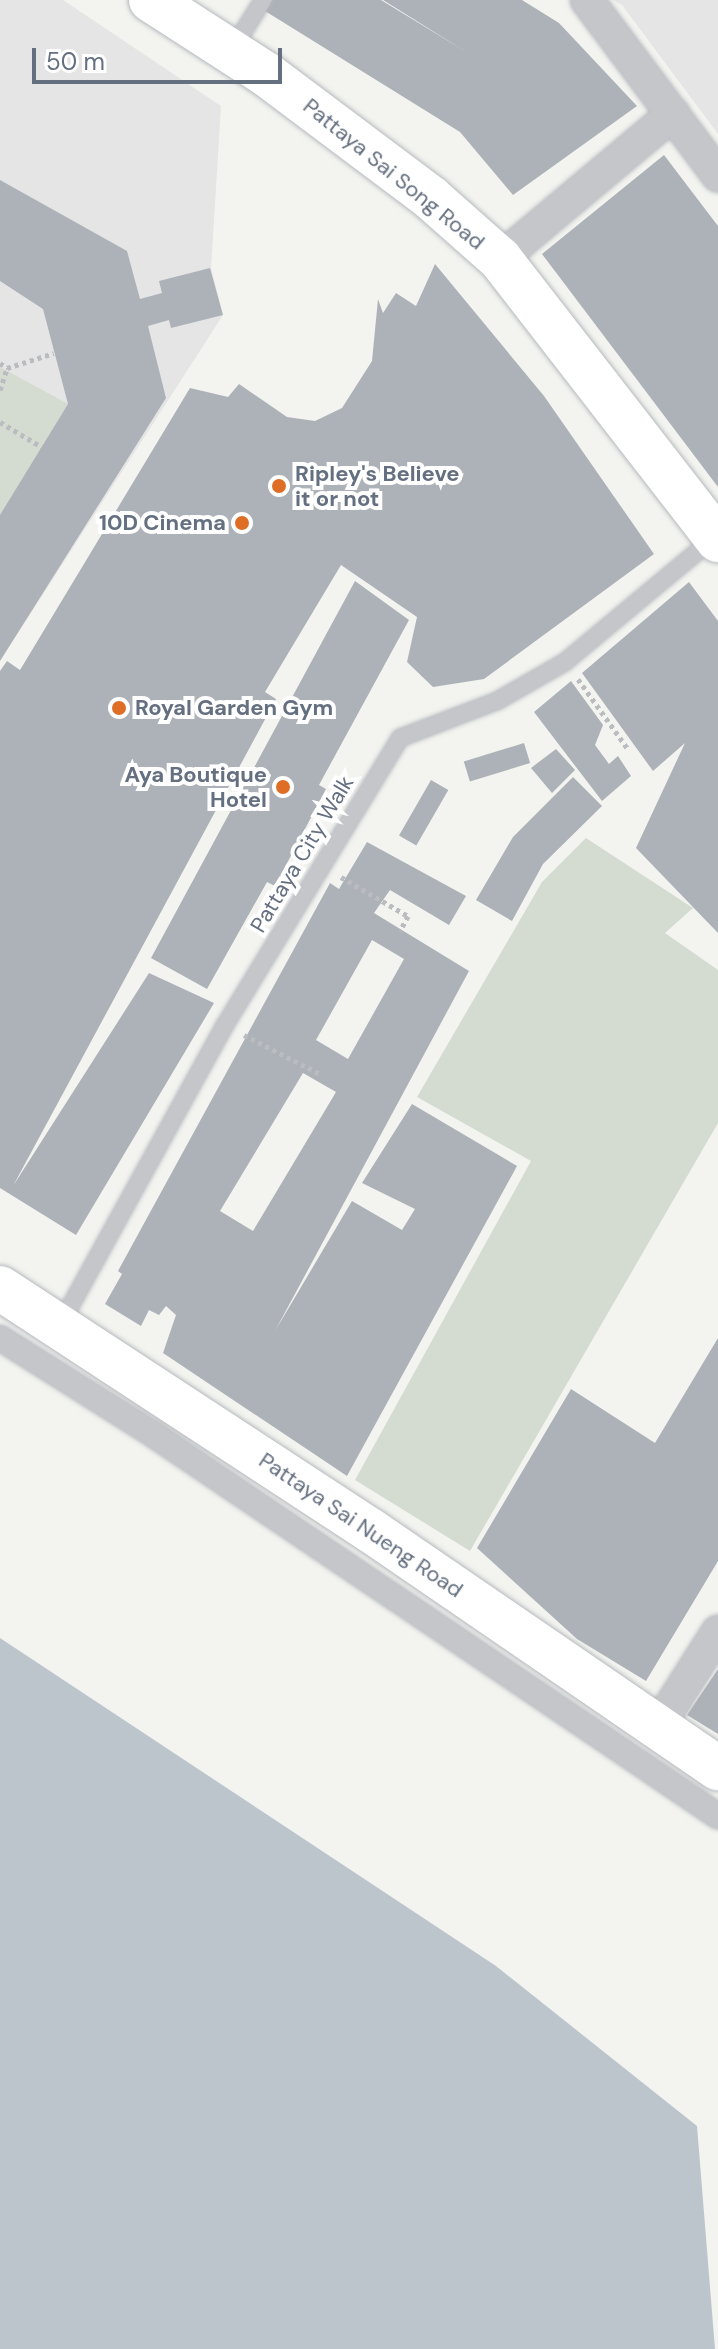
<!DOCTYPE html>
<html>
<head>
<meta charset="utf-8">
<style>
	body { margin:0 }
	#map { position:relative; width:718px; height:2349px; overflow:hidden; background:#f3f4f0; font-family:"DM Sans",sans-serif }
	div>[style] { position:absolute }
	[style*='--x'] { left:calc(var(--x)*1px); top:calc(var(--y)*1px); width:calc(var(--w)*1px); rotate:calc(var(--a)*1deg) }
	.built>* { inset:0; background:#e4e5e4 }
	.green>* { inset:0; background:#d4dbd1 }
	.water>* { inset:0; background:#bdc5cc }
	.building>* { inset:0; background:#adb1b8; transform-origin:0 0 }
	.path>* { height:5px; margin-top:-2.5px; transform-origin:0; background:repeating-linear-gradient(90deg,#bbbcbf 0 4px,transparent 0 8px) }
	.roads { filter:drop-shadow(0 0 2px #b6b9be) drop-shadow(0 0 2px #b6b9be) }
	.service>* { height:16px; margin:-8px; padding:0 8px; transform-origin:8px; border-radius:8px; background:#c4c6ca }
	.pedestrian>* { height:24px; margin:-12px; padding:0 12px; transform-origin:12px; border-radius:12px; background:#c4c6ca }
	.minor>* { height:32px; margin:-16px; padding:0 16px; transform-origin:16px; border-radius:16px; background:#c4c6ca }
	.secondary>* { height:44px; margin:-22px; padding:0 22px; transform-origin:22px; border-radius:22px; background:#fff }
	.dots>* { width:22px; height:22px; translate:-50% -50%; box-sizing:border-box; border:4px solid #fff; border-radius:50% }
	span { translate:-50% -50%; white-space:nowrap; text-align:center; line-height:1.15; -webkit-text-stroke:8px #fff; paint-order:stroke }
	.street-label { font-size:22px; color:#646f80 }
	.poi-label { font-size:22px; color:#646f80; font-weight:700 }
	.left { translate:0 -50%; text-align:left }
	.right { translate:-100% -50%; text-align:right }
	.scale { position:absolute; left:32px; top:48px; width:250px; height:36px; box-sizing:border-box; border:4px solid #646f80; border-top:0; padding-left:10px; font-size:24px; line-height:28px; white-space:nowrap; color:#646f80; -webkit-text-stroke:6px #fff; paint-order:stroke }
</style>
</head>
<body>
<div id="map">
	<div class="built">
		<div style="clip-path:polygon(0 0,63px 0,221px 106px,211px 268px,223px 315px,0 661px)"></div>
		<div style="clip-path:polygon(613px 0,718px 0,718px 134px,622px 5px)"></div>
	</div>
	<div class="green">
		<div style="clip-path:polygon(0 367px,68px 404px,0 516px)"></div>
		<div style="clip-path:polygon(586px 838px,693px 908px,665px 933px,718px 970px,718px 1123px,470px 1551px,355px 1480px,531px 1161px,417px 1097px,542px 882px)"></div>
	</div>
	<div class="water">
		<div style="clip-path:polygon(0 1638px,496px 1966px,697px 2126px,715px 2349px,0 2349px)"></div>
	</div>
	<div class="building">
		<div style="clip-path:polygon(272px 0,381px 0,468px 53px,383px 0,522px 0,559px 23px,637px 106px,513px 195px,460px 132px,265px 11px)"></div>
		<div style="clip-path:polygon(664px 155px,718px 226px,718px 487px,542px 254px)"></div>
		<div style="clip-path:polygon(0 180px,127px 251px,140px 299px,162px 293px,159px 281px,210px 268px,223px 315px,171px 328px,169px 320px,148px 326px,166px 398px,0 661px,0 515px,68px 404px,43px 309px,0 281px)"></div>
		<div style="clip-path:polygon(435px 264px,544px 396px,654px 554px,484px 679px,433px 687px,407px 662px,417px 617px,341px 565px,265px 692px,276px 699px,13px 1186px,149px 973px,214px 1003px,76px 1235px,0 1188px,0 671px,7px 661px,20px 670px,190px 388px,228px 397px,239px 384px,287px 417px,315px 421px,342px 408px,372px 361px,378px 299px,383px 313px,396px 293px,416px 306px)"></div>
		<div style="clip-path:polygon(355px 581px,409px 620px,319px 785px,326px 789px,275px 886px,267px 882px,207px 989px,151px 958px)"></div>
		<div style="clip-path:polygon(689px 582px,718px 621px,718px 933px,636px 848px,685px 743px,653px 771px,582px 673px)"></div>
		<div style="clip-path:polygon(571px 681px,603px 725px,595px 745px,609px 764px,618px 756px,631px 776px,602px 801px,534px 712px)"></div>
		<div style="left:524px;top:743px;width:21px;height:63px;rotate:73deg"></div>
		<div style="clip-path:polygon(556px 749px,575px 770px,552px 793px,531px 768px)"></div>
		<div style="clip-path:polygon(573px 777px,602px 806px,543px 864px,512px 921px,476px 900px,513px 837px)"></div>
		<div style="left:431px;top:780px;width:20px;height:64px;rotate:30deg"></div>
		<div style="clip-path:polygon(evenodd,367px 842px,466px 896px,449px 925px,390px 890px,374px 913px,469px 971px,275px 1331px,352px 1201px,402px 1230px,415px 1209px,362px 1183px,412px 1104px,517px 1166px,347px 1476px,163px 1353px,176px 1315px,166px 1306px,159px 1315px,149px 1310px,141px 1326px,105px 1304px,122px 1274px,118px 1271px,330px 883px,339px 889px,367px 842px,372px 940px,404px 959px,348px 1059px,316px 1040px,372px 940px,367px 842px,303px 1073px,336px 1092px,253px 1231px,220px 1211px,303px 1073px)"></div>
		<div style="clip-path:polygon(718px 1338px,718px 1561px,646px 1681px,577px 1639px,477px 1548px,571px 1389px,655px 1443px)"></div>
		<div style="clip-path:polygon(718px 1669px,718px 1734px,687px 1715px)"></div>
	</div>
	<div class="path">
		<div style="--x:0;--y:363;--w:9;--a:36"></div>
		<div style="--x:7;--y:368;--w:49;--a:-17.7"></div>
		<div style="--x:0;--y:390;--w:23;--a:-72"></div>
		<div style="--x:0;--y:422;--w:49;--a:30.8"></div>
		<div style="--x:578;--y:679;--w:86;--a:54.5"></div>
		<div style="--x:341;--y:877;--w:78;--a:30.2"></div>
		<div style="--x:408;--y:916;--w:17;--a:118"></div>
		<div style="--x:244;--y:1035;--w:88;--a:27.1"></div>
	</div>
	<div class="roads">
		<div class="service">
			<div style="--x:232;--y:50;--w:59;--a:-58.2"></div>
			<div style="--x:60;--y:1325;--w:342;--a:-61.2"></div>
			<div style="--x:225;--y:1025;--w:336;--a:-58.6"></div>
			<div style="--x:400;--y:738;--w:104;--a:-20.9"></div>
			<div style="--x:497;--y:701;--w:78;--a:-29.8"></div>
			<div style="--x:565;--y:662;--w:194;--a:-39.8"></div>
		</div>
		<div class="pedestrian">
			<div style="--x:0;--y:1338;--w:182;--a:32.2"></div>
			<div style="--x:154;--y:1435;--w:681;--a:34.04"></div>
		</div>
		<div class="minor">
			<div style="--x:587;--y:0;--w:219;--a:53.2"></div>
			<div style="--x:500;--y:259;--w:226;--a:-40"></div>
			<div style="--x:657;--y:1728;--w:114;--a:-57.6"></div>
		</div>
		<div class="secondary">
			<div style="--x:151;--y:0;--w:137;--a:32.8"></div>
			<div style="--x:266;--y:74;--w:206;--a:36.9"></div>
			<div style="--x:431;--y:198;--w:92;--a:41.5"></div>
			<div style="--x:500;--y:259;--w:356;--a:52.2"></div>
			<div style="--x:0;--y:1288;--w:442;--a:33.2"></div>
			<div style="--x:370;--y:1530;--w:422;--a:34.4"></div>
		</div>
	</div>
	<div class="dots">
		<div style="left:279px;top:486px;background:#de6d26"></div>
		<div style="left:242px;top:523px;background:#de6d26"></div>
		<div style="left:119px;top:708px;background:#de6d26"></div>
		<div style="left:283px;top:787px;background:#de6d26"></div>
	</div>
	<div class="street-label">
		<span style="left:394px;top:174px;rotate:39deg">Pattaya Sai Song Road</span>
		<span style="left:302px;top:854px;rotate:-59deg">Pattaya City Walk</span>
		<span style="left:361px;top:1525px;rotate:34deg">Pattaya Sai Nueng Road</span>
	</div>
	<div class="poi-label">
		<span class="left" style="left:295px;top:486px">Ripley's Believe<br>it or not</span>
		<span class="right" style="left:226px;top:523px">10D Cinema</span>
		<span class="left" style="left:135px;top:708px">Royal Garden Gym</span>
		<span class="right" style="left:267px;top:787px">Aya Boutique<br>Hotel</span>
	</div>
	<div class="scale">50 m</div>
</div>
</body>
</html>
